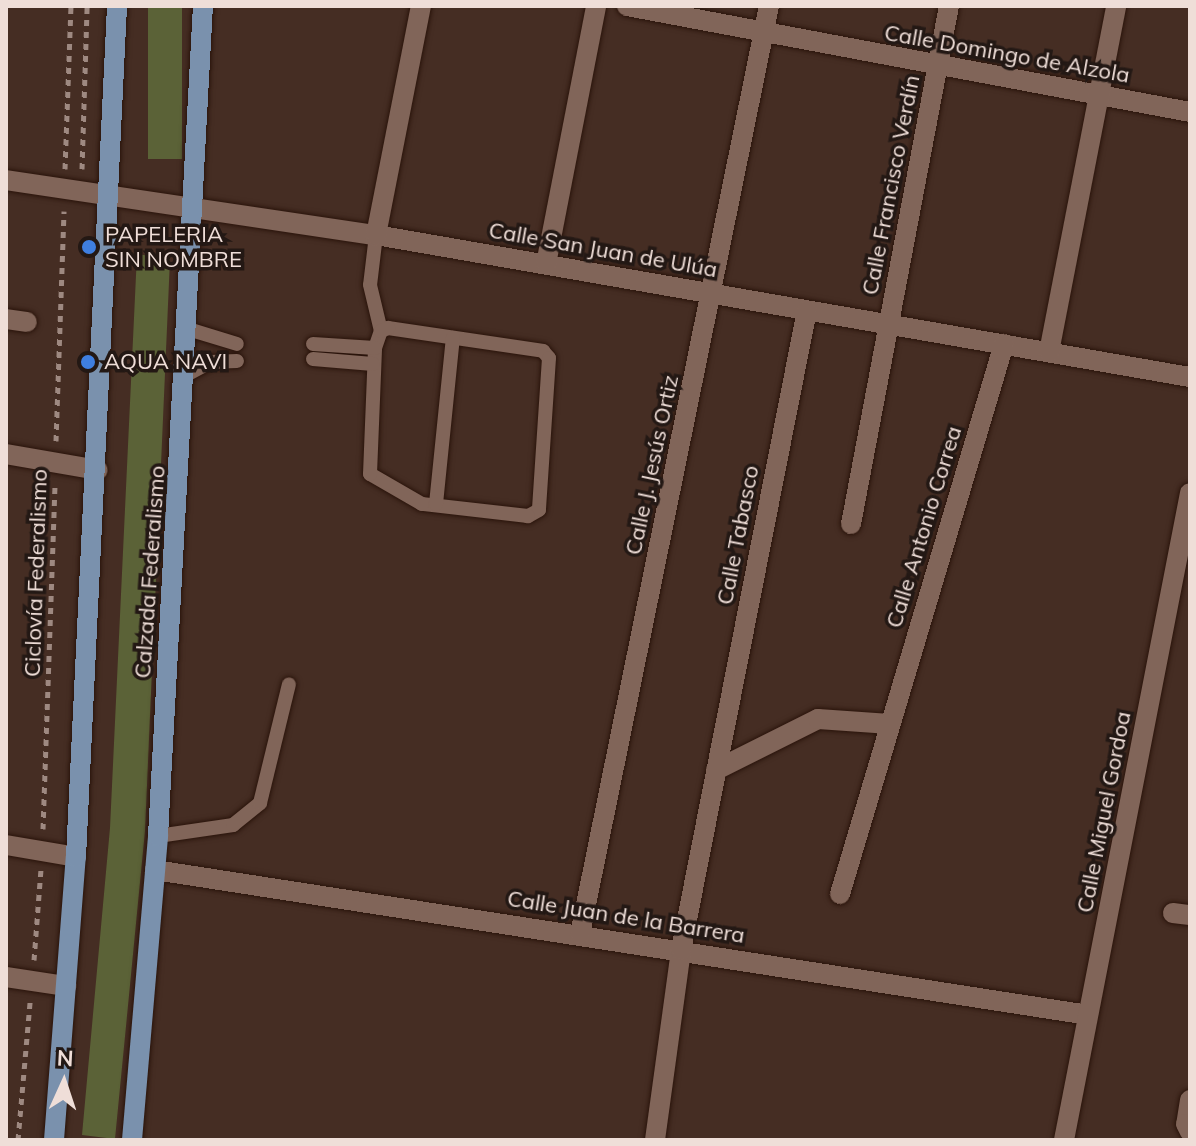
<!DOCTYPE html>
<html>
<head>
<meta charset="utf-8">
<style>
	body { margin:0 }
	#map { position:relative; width:1196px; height:1146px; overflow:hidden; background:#452d23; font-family:Mulish,sans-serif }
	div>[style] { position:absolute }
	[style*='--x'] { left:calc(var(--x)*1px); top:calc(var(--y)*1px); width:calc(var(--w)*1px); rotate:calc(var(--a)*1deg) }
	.green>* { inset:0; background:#5b6237; transform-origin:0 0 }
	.path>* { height:5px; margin-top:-2.5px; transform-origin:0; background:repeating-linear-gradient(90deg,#9e8981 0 6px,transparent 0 12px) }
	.roads { filter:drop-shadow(0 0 2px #2a140b) drop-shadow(0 0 2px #2a140b) }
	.lane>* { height:14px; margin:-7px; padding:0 7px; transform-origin:7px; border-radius:7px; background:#816559 }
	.street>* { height:20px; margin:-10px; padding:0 10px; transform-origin:10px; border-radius:10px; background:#816559 }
	.primary>* { height:20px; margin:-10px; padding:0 10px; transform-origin:10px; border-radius:10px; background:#7a91ad }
	.dots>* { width:22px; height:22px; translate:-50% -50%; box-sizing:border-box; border:4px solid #231814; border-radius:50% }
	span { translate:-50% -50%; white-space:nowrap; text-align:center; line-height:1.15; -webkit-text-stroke:7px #231814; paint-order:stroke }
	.street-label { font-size:22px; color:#efded8 }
	.poi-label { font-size:22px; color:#efded8 }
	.left { translate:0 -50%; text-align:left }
	.frame { position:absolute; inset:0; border:8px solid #efded8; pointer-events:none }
	.north { position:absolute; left:24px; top:1042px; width:80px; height:80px; -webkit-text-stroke:6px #231814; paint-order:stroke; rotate:3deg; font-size:22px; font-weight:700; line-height:32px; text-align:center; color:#efded8 }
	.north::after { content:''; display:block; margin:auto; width:28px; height:36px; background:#efded8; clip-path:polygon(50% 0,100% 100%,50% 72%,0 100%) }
</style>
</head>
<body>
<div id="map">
	<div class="green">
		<div style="left:148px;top:6px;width:34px;height:153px"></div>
		<div style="clip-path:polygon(137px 254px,170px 259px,145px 831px,115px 1139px,82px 1135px,110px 828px)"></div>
	</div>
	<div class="path">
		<div style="--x:65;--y:169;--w:163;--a:-87.9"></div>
		<div style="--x:82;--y:169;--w:163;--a:-88.2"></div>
		<div style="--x:56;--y:441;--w:230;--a:-88"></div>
		<div style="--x:43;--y:829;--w:346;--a:-88"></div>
		<div style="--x:34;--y:960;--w:90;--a:-85.6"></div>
		<div style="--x:18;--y:1140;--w:139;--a:-85"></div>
	</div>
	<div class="roads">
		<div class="lane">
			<div style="--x:376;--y:235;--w:50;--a:96.8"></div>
			<div style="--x:370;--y:285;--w:47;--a:76.6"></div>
			<div style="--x:388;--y:328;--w:157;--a:8.4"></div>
			<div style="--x:543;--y:351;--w:9;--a:49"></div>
			<div style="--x:549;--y:358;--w:152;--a:93.8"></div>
			<div style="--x:539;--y:510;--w:13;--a:151"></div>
			<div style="--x:528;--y:516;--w:107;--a:-173.5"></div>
			<div style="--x:422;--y:504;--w:60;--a:-150"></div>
			<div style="--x:370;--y:474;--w:126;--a:-87.7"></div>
			<div style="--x:375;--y:348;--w:18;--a:-71"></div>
			<div style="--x:381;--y:331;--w:8;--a:-23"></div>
			<div style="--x:188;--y:329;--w:51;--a:17"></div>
			<div style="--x:313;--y:344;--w:62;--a:3.7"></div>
			<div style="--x:313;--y:359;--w:60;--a:4.8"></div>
			<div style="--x:186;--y:375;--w:27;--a:-28"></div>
			<div style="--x:210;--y:362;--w:27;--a:-2"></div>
			<div style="--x:436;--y:504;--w:167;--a:-84.2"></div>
			<div style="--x:158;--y:836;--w:76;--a:-8.3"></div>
			<div style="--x:233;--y:825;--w:35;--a:-39"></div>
			<div style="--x:260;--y:803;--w:122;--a:-76.3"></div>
		</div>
		<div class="street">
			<div style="--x:627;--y:6;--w:573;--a:10.66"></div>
			<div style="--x:6;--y:180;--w:374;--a:8.5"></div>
			<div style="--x:376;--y:235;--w:826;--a:9.9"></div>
			<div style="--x:376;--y:235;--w:233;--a:-78.9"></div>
			<div style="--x:546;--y:264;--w:263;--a:-79"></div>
			<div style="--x:6;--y:319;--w:21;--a:8"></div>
			<div style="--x:1049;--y:352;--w:352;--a:-79"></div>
			<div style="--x:6;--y:454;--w:93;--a:9.9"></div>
			<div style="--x:851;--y:524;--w:527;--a:-79.29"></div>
			<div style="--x:716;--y:770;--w:114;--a:-26.6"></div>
			<div style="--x:818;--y:719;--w:72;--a:4"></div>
			<div style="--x:6;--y:845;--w:71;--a:9.7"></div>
			<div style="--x:155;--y:870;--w:944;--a:8.83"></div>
			<div style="--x:840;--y:894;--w:574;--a:-73.4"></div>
			<div style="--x:1173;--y:913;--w:17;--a:7"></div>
			<div style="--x:580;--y:934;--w:947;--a:-78.49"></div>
			<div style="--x:6;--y:977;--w:61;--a:8.5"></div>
			<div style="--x:1190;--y:1100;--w:24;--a:99"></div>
			<div style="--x:1186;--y:1124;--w:9;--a:63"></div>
			<div style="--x:655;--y:1140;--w:192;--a:-82.2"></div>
			<div style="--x:681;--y:950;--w:652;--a:-78.86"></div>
			<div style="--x:1064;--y:1140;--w:659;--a:-78.98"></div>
		</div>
		<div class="primary">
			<div style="--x:54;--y:1140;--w:284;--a:-85.6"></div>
			<div style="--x:76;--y:857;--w:852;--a:-87.24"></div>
			<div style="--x:132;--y:1140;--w:305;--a:-85.1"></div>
			<div style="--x:158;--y:836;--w:831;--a:-86.9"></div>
		</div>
	</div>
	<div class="dots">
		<div style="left:89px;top:247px;background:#3f7fe0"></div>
		<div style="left:88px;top:362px;background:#3f7fe0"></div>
	</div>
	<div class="street-label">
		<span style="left:1007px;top:54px;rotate:10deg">Calle Domingo de Alzola</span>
		<span style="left:891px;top:185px;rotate:-79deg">Calle Francisco Verdín</span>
		<span style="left:603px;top:250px;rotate:10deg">Calle San Juan de Ulúa</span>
		<span style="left:652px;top:465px;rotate:-78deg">Calle J. Jesús Ortiz</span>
		<span style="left:924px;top:527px;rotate:-73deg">Calle Antonio Correa</span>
		<span style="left:738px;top:535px;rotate:-79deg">Calle Tabasco</span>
		<span style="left:150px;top:572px;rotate:-86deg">Calzada Federalismo</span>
		<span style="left:36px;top:573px;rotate:-88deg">Ciclovía Federalismo</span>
		<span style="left:1104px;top:812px;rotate:-79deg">Calle Miguel Gordoa</span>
		<span style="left:626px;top:917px;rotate:9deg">Calle Juan de la Barrera</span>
	</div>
	<div class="poi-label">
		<span class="left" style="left:105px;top:247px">PAPELERIA<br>SIN NOMBRE</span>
		<span class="left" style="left:104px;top:362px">AQUA NAVI</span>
	</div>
	<div class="frame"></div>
	<div class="north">N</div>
</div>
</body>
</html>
